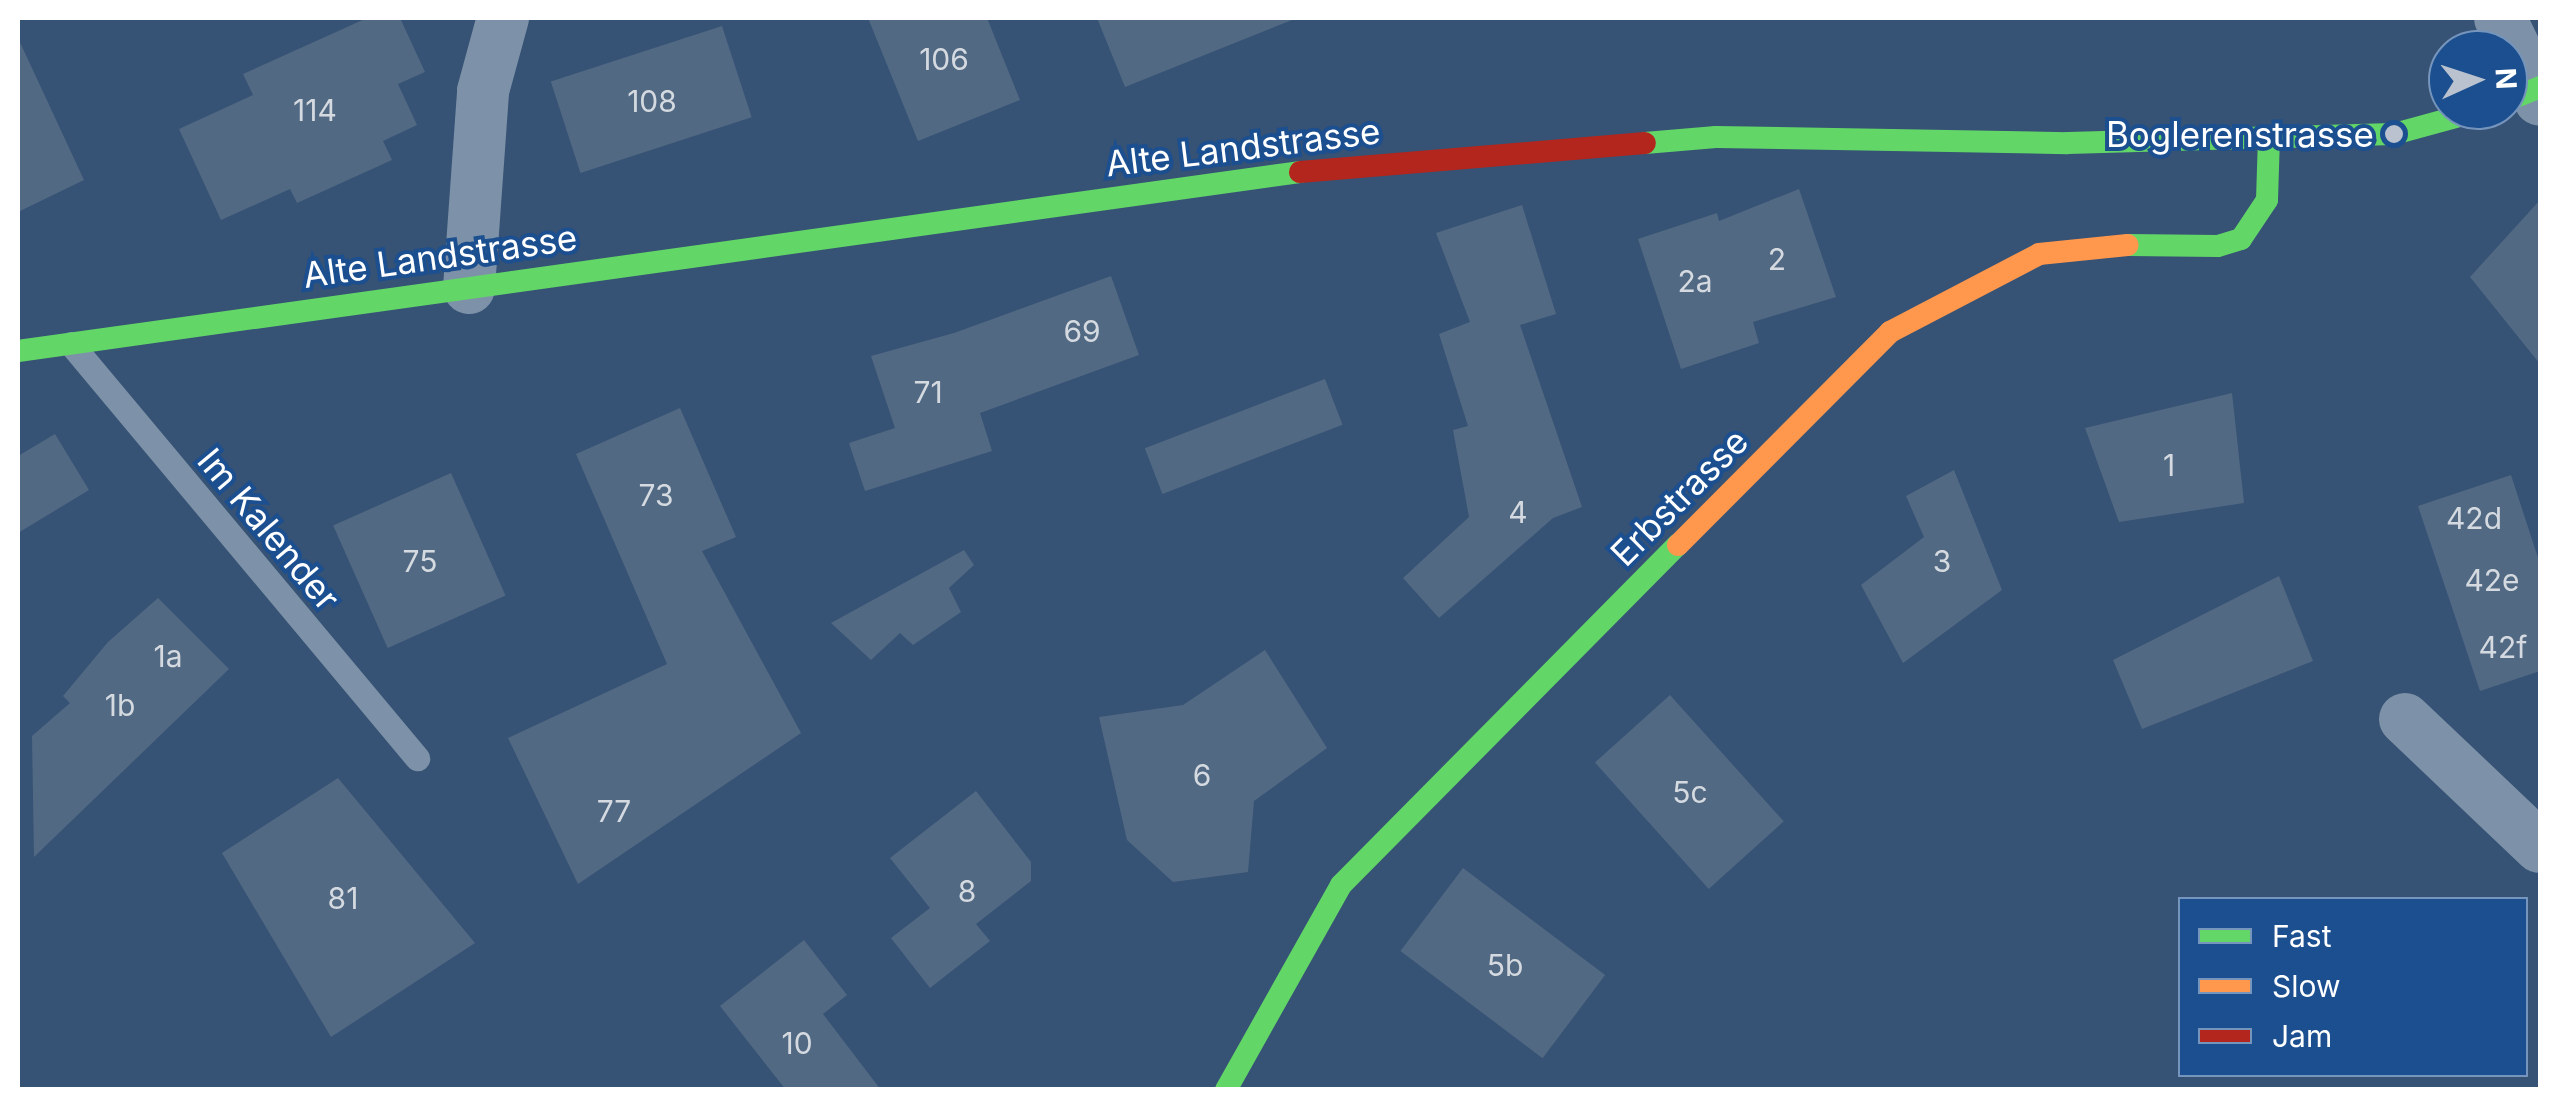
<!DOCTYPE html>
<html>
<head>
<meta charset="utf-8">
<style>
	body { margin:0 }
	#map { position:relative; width:2558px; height:1107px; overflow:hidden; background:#365274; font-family:Inter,sans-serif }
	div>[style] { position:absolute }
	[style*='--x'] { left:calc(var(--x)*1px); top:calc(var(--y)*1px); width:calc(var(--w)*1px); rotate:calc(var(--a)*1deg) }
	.building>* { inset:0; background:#526984; transform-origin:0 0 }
	.lane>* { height:25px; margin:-12.5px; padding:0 12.5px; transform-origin:12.5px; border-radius:12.5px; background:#7d92a8 }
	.street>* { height:52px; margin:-26px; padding:0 26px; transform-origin:26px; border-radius:26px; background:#7d92a8 }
	.fast>* { height:22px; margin:-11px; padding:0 11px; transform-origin:11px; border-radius:11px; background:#63d668 }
	.slow>* { height:22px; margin:-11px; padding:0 11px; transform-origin:11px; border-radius:11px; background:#ff974d }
	.jam>* { height:22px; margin:-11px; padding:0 11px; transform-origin:11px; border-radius:11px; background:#b3261e }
	.dots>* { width:28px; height:28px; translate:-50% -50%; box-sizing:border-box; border:5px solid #1b4f8f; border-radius:50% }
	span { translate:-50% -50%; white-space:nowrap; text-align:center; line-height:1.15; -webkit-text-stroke:8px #1b4f8f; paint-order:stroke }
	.number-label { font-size:30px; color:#d4dae0 }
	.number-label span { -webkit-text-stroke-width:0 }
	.poi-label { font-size:35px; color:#fff }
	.right { translate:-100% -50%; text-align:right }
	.street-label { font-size:35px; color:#fff }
	.frame { position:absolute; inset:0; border:20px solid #fff; pointer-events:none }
	.legend { position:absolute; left:2178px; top:897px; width:350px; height:180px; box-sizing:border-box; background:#1b4f8f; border:2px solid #7695bc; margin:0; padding:12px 18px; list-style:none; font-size:30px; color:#fff }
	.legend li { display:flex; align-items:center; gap:20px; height:50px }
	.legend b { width:50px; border:2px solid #7695bc }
	.north { position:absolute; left:2428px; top:30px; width:100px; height:100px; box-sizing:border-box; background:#1b4f8f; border:2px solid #7695bc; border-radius:50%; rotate:87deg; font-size:28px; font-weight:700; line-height:40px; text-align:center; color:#fff }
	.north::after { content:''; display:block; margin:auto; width:35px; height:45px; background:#b9c2ce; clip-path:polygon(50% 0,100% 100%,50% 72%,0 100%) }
</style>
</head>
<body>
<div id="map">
	<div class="building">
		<div style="clip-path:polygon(367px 18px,400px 18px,425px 72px,398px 84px,417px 125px,383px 141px,392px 160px,297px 203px,290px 189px,221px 220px,179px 129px,253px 95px,243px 74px)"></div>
		<div style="clip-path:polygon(868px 18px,987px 18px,1020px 100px,918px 141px)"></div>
		<div style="clip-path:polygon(1097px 18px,1292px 18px,1292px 20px,1125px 87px)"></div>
		<div style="left:722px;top:26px;width:96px;height:180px;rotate:72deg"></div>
		<div style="clip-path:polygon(18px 38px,84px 180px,18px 212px)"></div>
		<div style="clip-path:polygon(1799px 189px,1836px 297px,1753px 322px,1759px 343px,1681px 369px,1638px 239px,1717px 213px,1719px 221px)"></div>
		<div style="clip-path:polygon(2540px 200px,2540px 364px,2470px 277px)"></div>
		<div style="clip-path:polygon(1522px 205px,1556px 314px,1520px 325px,1582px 507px,1553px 518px,1439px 618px,1403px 578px,1469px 517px,1453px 430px,1468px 426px,1439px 334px,1470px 322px,1436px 233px)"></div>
		<div style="clip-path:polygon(1111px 276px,1139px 355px,980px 413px,992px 451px,865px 491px,849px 443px,895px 428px,871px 356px,954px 333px)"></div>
		<div style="left:1325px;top:379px;width:49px;height:193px;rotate:69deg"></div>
		<div style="clip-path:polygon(2232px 393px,2244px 503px,2119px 522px,2085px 428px)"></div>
		<div style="clip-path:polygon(680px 408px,736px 537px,702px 551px,801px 733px,578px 884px,508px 738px,667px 664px,576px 454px)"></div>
		<div style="clip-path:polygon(55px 434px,89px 490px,18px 533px,18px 456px)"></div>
		<div style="clip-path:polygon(1954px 470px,2002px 590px,1903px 663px,1861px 585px,1924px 537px,1906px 496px)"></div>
		<div style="left:451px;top:473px;width:134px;height:129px;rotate:66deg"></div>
		<div style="clip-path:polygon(2511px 475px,2540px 564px,2540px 671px,2480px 691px,2418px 506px)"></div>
		<div style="clip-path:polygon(964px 550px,974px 565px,949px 588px,961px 612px,913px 645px,900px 633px,871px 660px,831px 623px)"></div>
		<div style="clip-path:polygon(2279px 576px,2313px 661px,2142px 729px,2113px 660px)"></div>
		<div style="clip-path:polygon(158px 598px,229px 669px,34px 857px,32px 736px,70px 703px,63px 696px,108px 642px)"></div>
		<div style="clip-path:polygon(1265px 650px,1327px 748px,1254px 801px,1248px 872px,1173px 882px,1127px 840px,1099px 717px,1183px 705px)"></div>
		<div style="left:1670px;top:695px;width:170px;height:101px;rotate:48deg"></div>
		<div style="clip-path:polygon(338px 778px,475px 943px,331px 1037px,222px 853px)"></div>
		<div style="clip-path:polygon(976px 791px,1031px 862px,1031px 881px,976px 924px,990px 941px,930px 988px,891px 938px,930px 908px,890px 858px)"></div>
		<div style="left:1463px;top:868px;width:178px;height:104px;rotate:37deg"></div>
		<div style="clip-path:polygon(804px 940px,847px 995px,823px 1014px,881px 1090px,786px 1090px,720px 1006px)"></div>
	</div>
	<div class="lane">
		<div style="--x:71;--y:344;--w:540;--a:50.11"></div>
	</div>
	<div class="street">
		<div style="--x:2500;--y:18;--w:91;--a:64"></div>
		<div style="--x:469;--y:288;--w:197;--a:-85.9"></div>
		<div style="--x:483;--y:91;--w:76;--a:-74.7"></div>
		<div style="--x:2405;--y:719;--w:186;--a:43.5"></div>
	</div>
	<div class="fast">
		<div style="--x:2508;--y:100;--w:35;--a:-22"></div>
		<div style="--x:1645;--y:143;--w:71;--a:-4.8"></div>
		<div style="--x:1716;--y:137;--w:352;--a:1"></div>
		<div style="--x:2068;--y:143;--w:326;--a:-1.6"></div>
		<div style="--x:2394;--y:134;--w:91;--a:-15.3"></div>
		<div style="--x:2128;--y:245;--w:90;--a:0.6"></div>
		<div style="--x:2218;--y:246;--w:24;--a:-17"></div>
		<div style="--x:2241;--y:239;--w:47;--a:-56.3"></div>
		<div style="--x:2267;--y:200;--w:62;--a:-88.2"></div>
		<div style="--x:18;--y:351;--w:1294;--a:-7.95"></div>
		<div style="--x:1226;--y:1090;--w:235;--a:-60.7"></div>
		<div style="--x:1341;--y:885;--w:479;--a:-45.3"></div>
	</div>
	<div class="slow">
		<div style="--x:1678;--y:545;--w:301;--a:-45.1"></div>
		<div style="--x:1890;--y:332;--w:168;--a:-27.6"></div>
		<div style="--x:2039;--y:254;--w:89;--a:-5.8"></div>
	</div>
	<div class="jam">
		<div style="--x:1300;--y:172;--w:346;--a:-4.8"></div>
	</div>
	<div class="dots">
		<div style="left:2394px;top:134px;background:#b9c2ce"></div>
	</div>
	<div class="number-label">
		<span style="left:944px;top:59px">106</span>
		<span style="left:652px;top:101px">108</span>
		<span style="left:315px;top:110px">114</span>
		<span style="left:1777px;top:259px">2</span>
		<span style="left:1695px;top:281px">2a</span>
		<span style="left:1082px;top:331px">69</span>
		<span style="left:928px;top:392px">71</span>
		<span style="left:2169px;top:465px">1</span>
		<span style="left:656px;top:495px">73</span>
		<span style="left:1518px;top:512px">4</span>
		<span style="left:2474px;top:518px">42d</span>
		<span style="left:420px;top:561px">75</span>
		<span style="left:1942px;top:561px">3</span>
		<span style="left:2492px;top:580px">42e</span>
		<span style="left:2503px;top:647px">42f</span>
		<span style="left:168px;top:656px">1a</span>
		<span style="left:120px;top:705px">1b</span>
		<span style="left:1202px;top:775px">6</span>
		<span style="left:1690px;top:792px">5c</span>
		<span style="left:614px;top:811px">77</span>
		<span style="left:967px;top:891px">8</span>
		<span style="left:343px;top:898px">81</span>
		<span style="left:1505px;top:965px">5b</span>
		<span style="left:797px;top:1043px">10</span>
	</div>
	<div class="poi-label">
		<span class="right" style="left:2374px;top:134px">Boglerenstrasse</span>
	</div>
	<div class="street-label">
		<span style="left:1243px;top:147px;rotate:-7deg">Alte Landstrasse</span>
		<span style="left:440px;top:256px;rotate:-8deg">Alte Landstrasse</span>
		<span style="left:1679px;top:497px;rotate:-45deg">Erbstrasse</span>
		<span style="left:269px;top:529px;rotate:50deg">Im Kalender</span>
	</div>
	<div class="frame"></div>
	<ul class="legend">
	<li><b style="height:12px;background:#63d668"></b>Fast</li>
	<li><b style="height:12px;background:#ff974d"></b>Slow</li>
	<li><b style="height:12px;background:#b3261e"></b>Jam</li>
	</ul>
	<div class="north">N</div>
</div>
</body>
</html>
